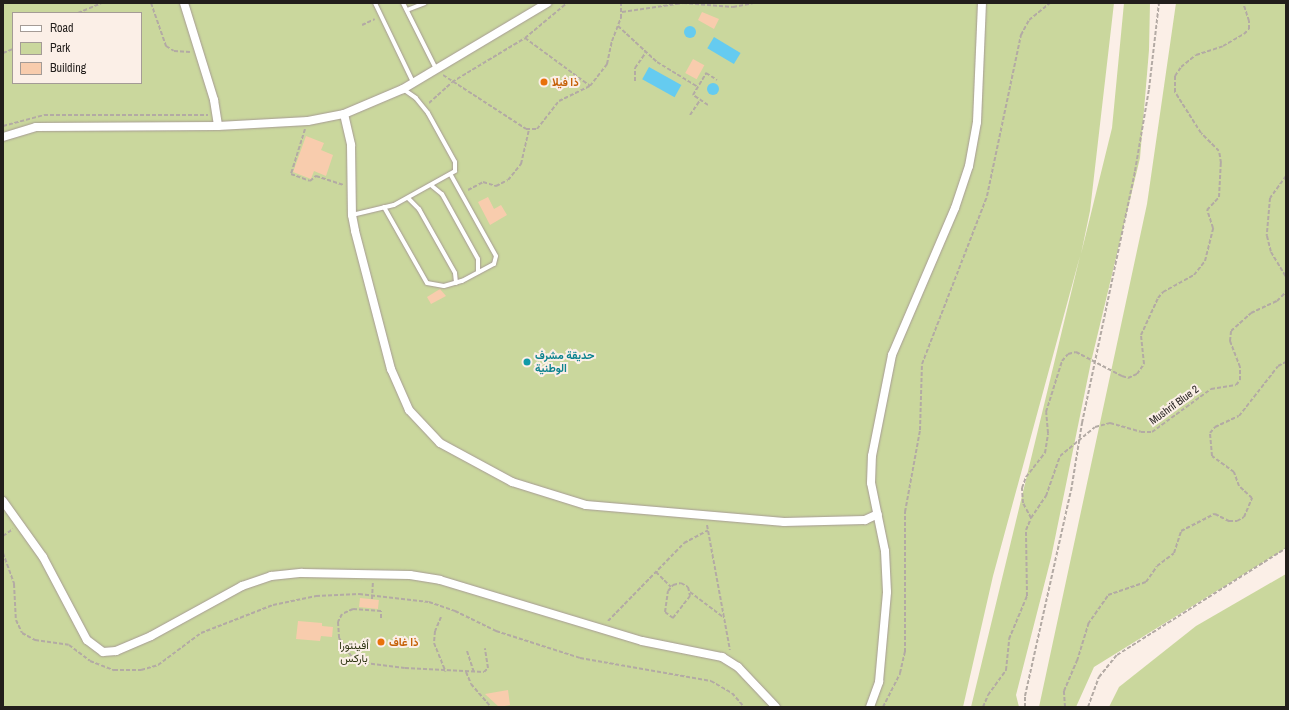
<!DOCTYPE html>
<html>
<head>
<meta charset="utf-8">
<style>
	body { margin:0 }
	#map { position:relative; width:1289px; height:710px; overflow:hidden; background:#fbefe7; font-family:"Archivo Narrow",Vazirmatn,sans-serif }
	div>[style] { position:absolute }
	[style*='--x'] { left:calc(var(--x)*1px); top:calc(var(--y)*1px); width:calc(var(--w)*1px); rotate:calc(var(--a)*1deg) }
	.green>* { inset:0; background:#cad79d }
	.water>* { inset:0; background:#65cbf0; transform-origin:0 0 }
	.round { border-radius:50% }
	.building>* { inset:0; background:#f8ccad; transform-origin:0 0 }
	.path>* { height:2px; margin-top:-1px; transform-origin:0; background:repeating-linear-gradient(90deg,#b3aaa4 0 4px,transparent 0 6px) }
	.roads { filter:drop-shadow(0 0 1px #a69b94) drop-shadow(0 0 1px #a69b94) }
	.service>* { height:4px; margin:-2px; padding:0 2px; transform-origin:2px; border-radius:2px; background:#fff }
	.minor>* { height:8px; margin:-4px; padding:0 4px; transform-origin:4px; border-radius:4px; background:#fff }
	.dots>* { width:11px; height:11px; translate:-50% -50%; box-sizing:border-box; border:2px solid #fbefe7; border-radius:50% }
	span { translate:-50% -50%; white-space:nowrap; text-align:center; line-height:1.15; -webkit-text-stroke:4px #fbefe7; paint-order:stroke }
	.food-label { font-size:11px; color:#c56008; font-weight:700 }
	.left { translate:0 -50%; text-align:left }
	.culture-label { font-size:11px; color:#0d838f; font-weight:700 }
	.street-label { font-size:11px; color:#221e1c }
	.park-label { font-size:11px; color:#2e3512 }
	.frame { position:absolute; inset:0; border:4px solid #221e1c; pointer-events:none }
	.legend { position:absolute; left:12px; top:12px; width:130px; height:72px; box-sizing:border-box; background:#fbefe7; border:1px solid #a49b96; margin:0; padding:5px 7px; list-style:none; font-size:12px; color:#221e1c }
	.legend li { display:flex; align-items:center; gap:8px; height:20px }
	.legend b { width:20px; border:1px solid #a49b96 }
</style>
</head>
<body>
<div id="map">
	<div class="green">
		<div style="clip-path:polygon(evenodd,3px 3px,1114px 3px,1090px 211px,1081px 254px,1112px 128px,1124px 3px,1150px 3px,1149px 50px,1140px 158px,1091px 362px,1051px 558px,1016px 695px,1019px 707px,971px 707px,1080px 256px,993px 576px,963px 707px,3px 707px,3px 3px,13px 13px,141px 13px,141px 83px,13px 83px,13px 13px)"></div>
		<div style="clip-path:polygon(1176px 3px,1286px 3px,1286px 548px,1094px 667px,1076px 707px,1039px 707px,1147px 204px)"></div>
		<div style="clip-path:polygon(1286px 574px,1286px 707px,1109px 707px,1119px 687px,1196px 626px)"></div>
	</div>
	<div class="water">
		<div class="round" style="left:684px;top:26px;width:12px;height:12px"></div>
		<div style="left:714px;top:37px;width:31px;height:13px;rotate:31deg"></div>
		<div style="left:649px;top:67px;width:37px;height:14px;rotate:29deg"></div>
		<div class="round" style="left:707px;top:83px;width:12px;height:12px"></div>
	</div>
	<div class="building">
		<div style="clip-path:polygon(702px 12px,719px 19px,714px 29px,698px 20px)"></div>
		<div style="left:693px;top:59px;width:13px;height:16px;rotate:29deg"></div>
		<div style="clip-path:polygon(306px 136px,324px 143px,321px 150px,333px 155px,326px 176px,314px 171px,311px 179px,293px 172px)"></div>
		<div style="clip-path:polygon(488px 197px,494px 209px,501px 205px,507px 215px,490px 225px,478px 202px)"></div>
		<div style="clip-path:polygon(440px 289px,446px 296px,431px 304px,427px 297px)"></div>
		<div style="left:360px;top:598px;width:19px;height:9px;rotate:6deg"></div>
		<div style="clip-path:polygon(298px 621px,322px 623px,322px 626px,333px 627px,332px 637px,321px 636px,320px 641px,296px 639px)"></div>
		<div style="clip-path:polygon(508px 690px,510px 705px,499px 707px,485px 694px)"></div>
	</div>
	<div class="path">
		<div style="--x:151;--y:3;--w:46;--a:70.8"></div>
		<div style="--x:166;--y:46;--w:9;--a:32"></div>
		<div style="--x:174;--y:51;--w:16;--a:4"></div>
		<div style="--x:622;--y:12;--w:62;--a:-8.4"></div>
		<div style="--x:683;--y:3;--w:50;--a:4.6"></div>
		<div style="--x:733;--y:7;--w:20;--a:-11"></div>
		<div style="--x:78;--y:13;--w:26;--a:-23"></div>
		<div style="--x:362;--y:25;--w:14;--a:-25"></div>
		<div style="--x:618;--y:26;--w:53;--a:42.7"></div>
		<div style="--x:657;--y:62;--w:48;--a:31.4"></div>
		<div style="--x:525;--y:38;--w:81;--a:36.4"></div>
		<div style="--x:3;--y:53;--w:11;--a:-22"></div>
		<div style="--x:443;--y:75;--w:99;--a:33"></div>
		<div style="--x:526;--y:129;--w:11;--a:0"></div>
		<div style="--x:537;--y:129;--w:36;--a:-52"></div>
		<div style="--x:559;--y:101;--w:34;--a:-26"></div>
		<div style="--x:590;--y:86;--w:28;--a:-52"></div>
		<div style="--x:607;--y:64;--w:24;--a:-78"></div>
		<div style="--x:612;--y:41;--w:25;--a:-69"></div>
		<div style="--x:621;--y:18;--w:15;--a:-90"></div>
		<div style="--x:635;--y:81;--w:13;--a:-90"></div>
		<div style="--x:635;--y:68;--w:19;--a:-55"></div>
		<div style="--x:429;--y:103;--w:31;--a:-42"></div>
		<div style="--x:452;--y:82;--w:85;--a:-31.1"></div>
		<div style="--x:525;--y:38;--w:55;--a:-39.8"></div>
		<div style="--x:708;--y:105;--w:18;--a:-146"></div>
		<div style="--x:693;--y:95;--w:26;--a:-59"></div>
		<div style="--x:706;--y:73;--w:13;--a:32"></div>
		<div style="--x:690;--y:115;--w:18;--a:-56"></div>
		<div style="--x:3;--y:126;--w:42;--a:-15"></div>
		<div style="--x:44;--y:115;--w:164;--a:0"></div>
		<div style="--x:305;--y:129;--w:47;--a:107.3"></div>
		<div style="--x:291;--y:174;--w:20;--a:20"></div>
		<div style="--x:310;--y:181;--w:8;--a:-40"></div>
		<div style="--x:316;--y:176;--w:29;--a:18"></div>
		<div style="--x:1286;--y:176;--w:27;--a:126"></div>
		<div style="--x:1270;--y:198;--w:38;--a:95"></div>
		<div style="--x:1267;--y:236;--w:16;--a:76"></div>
		<div style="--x:1271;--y:252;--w:29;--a:59"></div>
		<div style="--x:468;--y:190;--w:17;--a:-28"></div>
		<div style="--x:483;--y:182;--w:14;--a:17"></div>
		<div style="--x:496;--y:186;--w:13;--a:-27"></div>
		<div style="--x:508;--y:180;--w:21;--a:-51"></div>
		<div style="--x:521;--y:164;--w:35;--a:-77"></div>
		<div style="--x:1031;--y:518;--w:17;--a:-118"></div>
		<div style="--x:1023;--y:503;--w:15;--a:-94"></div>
		<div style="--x:1022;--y:488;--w:12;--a:-70"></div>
		<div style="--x:1026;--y:477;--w:31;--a:-52"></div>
		<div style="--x:1045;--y:453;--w:20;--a:-81"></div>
		<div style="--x:1048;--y:433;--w:21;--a:-95"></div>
		<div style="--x:1046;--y:412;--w:53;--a:-72.6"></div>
		<div style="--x:1062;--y:361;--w:9;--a:-49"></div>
		<div style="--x:1068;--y:354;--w:8;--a:-14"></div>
		<div style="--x:1076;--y:352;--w:52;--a:27.6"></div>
		<div style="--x:1122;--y:376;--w:6;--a:18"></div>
		<div style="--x:1128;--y:378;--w:10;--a:-24"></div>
		<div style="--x:1137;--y:374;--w:12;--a:-55"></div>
		<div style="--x:1144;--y:364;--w:29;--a:-96"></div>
		<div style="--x:1141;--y:335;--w:41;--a:-65.3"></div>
		<div style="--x:1158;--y:298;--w:8;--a:-50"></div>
		<div style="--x:1163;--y:292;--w:35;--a:-29"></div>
		<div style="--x:1194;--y:275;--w:18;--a:-52"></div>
		<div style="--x:1205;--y:261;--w:34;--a:-76"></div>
		<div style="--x:1213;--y:228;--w:19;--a:-108"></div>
		<div style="--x:1207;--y:210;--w:18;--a:-47"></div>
		<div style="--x:1219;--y:197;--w:34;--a:-87"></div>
		<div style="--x:1221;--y:163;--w:12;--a:-99"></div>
		<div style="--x:1219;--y:151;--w:25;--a:-135"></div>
		<div style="--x:1201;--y:133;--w:49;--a:-122.4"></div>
		<div style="--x:1175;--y:92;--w:16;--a:-90"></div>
		<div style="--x:1175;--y:76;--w:11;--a:-56"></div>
		<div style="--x:1181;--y:67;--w:19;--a:-39"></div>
		<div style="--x:1196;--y:55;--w:28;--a:-18"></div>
		<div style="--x:1223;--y:46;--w:24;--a:-30"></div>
		<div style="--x:1244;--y:34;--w:7;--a:-45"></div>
		<div style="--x:1249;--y:29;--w:8;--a:-90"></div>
		<div style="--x:1249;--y:21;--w:19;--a:-108"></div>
		<div style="--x:707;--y:525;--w:127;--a:79.6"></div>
		<div style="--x:3;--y:536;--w:12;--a:-35"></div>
		<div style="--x:3;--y:553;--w:33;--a:70"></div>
		<div style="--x:14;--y:584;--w:36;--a:87"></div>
		<div style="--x:16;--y:620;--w:14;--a:65"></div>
		<div style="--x:22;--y:633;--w:15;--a:28"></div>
		<div style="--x:35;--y:640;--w:34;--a:8"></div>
		<div style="--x:69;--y:645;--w:26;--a:37"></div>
		<div style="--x:90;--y:661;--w:26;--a:21"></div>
		<div style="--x:114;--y:670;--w:27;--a:0"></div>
		<div style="--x:141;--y:670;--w:18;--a:-16"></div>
		<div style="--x:158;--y:665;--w:54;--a:-36.7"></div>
		<div style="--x:201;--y:633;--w:77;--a:-21.3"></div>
		<div style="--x:273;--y:605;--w:44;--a:-11.8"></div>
		<div style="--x:316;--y:596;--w:43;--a:-2.7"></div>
		<div style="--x:359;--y:594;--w:70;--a:6.5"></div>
		<div style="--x:429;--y:602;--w:28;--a:19"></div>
		<div style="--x:455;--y:611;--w:46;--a:26"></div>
		<div style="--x:496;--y:631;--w:88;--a:17.8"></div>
		<div style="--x:580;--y:658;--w:133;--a:10"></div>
		<div style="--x:711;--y:681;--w:24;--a:30"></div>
		<div style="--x:732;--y:693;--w:18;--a:49"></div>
		<div style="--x:656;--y:572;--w:21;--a:45"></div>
		<div style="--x:681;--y:583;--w:8;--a:30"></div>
		<div style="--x:688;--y:587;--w:9;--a:77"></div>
		<div style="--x:690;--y:596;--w:28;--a:128"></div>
		<div style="--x:673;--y:618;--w:10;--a:-143"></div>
		<div style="--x:665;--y:612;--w:21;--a:-82"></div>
		<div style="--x:668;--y:591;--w:8;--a:-50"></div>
		<div style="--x:673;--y:585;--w:8;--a:-14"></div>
		<div style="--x:690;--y:592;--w:41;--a:37.1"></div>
		<div style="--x:372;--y:599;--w:17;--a:-87"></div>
		<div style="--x:441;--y:617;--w:15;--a:113"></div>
		<div style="--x:435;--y:631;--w:12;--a:95"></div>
		<div style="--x:434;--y:643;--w:31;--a:68"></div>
		<div style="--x:381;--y:618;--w:7;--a:-90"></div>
		<div style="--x:381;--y:611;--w:28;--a:-176"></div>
		<div style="--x:353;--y:609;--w:12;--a:156"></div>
		<div style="--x:342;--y:614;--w:9;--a:117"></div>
		<div style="--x:338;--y:622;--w:16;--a:86"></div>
		<div style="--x:339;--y:638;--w:22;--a:56"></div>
		<div style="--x:351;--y:656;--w:16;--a:27"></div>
		<div style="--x:365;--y:663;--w:40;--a:7.1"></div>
		<div style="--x:405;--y:668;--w:79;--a:2.9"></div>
		<div style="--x:484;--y:672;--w:6;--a:-45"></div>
		<div style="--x:488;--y:668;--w:20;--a:-99"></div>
		<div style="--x:608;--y:621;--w:109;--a:-45.7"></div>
		<div style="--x:684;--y:543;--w:27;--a:-28"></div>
		<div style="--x:467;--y:651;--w:22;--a:72"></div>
		<div style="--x:466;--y:672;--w:13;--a:67"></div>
		<div style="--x:471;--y:684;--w:30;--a:49"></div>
		<div style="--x:883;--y:707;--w:38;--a:-63"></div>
		<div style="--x:900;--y:673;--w:22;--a:-77"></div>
		<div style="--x:905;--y:652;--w:140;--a:-90"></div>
		<div style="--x:905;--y:512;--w:83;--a:-79.6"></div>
		<div style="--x:920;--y:430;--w:66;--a:-88.3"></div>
		<div style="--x:922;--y:364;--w:180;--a:-68.8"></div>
		<div style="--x:987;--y:196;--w:165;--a:-78.1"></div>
		<div style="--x:1021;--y:35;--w:17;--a:-62"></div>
		<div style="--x:1029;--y:20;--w:27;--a:-39"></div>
		<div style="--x:983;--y:707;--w:13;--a:-67"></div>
		<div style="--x:988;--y:695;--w:31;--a:-54"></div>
		<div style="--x:1006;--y:670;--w:31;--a:-84"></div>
		<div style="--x:1009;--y:639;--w:47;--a:-67.3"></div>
		<div style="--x:1027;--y:596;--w:66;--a:-90.9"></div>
		<div style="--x:1026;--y:530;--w:13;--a:-67"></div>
		<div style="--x:1031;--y:518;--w:27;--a:-56"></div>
		<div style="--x:1046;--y:496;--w:42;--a:-70.7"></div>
		<div style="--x:1060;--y:456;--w:45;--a:-39.6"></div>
		<div style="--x:1095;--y:427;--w:16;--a:-15"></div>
		<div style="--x:1110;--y:423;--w:32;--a:16"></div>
		<div style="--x:1141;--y:432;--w:11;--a:0"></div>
		<div style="--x:1152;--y:432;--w:73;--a:-36.1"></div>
		<div style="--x:1211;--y:389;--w:25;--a:-9"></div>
		<div style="--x:1236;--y:385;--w:6;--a:-51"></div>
		<div style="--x:1240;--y:380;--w:13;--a:-90"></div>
		<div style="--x:1240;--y:367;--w:28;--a:-111"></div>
		<div style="--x:1230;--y:341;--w:10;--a:-84"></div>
		<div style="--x:1231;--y:331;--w:27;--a:-42"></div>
		<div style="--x:1251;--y:313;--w:29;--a:-25"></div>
		<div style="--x:1277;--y:301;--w:13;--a:-45"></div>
		<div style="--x:1025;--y:707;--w:11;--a:-90"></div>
		<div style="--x:1025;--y:696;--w:210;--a:-77.4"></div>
		<div style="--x:1071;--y:491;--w:69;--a:-80.8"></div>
		<div style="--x:1082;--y:423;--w:258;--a:-78.1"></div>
		<div style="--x:1135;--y:171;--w:83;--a:-80.3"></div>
		<div style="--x:1149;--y:89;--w:87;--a:-83.4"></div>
		<div style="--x:1065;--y:707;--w:16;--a:-94"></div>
		<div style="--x:1064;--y:691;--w:33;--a:-67"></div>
		<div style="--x:1077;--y:661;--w:39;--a:-73"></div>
		<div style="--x:1088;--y:624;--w:35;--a:-55"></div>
		<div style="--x:1108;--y:595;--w:40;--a:-18.9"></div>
		<div style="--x:1146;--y:582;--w:19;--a:-55"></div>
		<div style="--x:1157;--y:566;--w:21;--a:-37"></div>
		<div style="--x:1174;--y:553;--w:23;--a:-72"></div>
		<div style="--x:1181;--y:531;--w:38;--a:-27"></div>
		<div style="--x:1215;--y:514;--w:16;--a:27"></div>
		<div style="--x:1229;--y:521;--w:8;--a:0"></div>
		<div style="--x:1237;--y:521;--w:8;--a:-30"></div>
		<div style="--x:1244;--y:517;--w:21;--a:-67"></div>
		<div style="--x:1252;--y:498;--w:18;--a:-137"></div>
		<div style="--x:1239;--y:486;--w:15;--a:-110"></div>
		<div style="--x:1234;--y:472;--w:27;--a:-144"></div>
		<div style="--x:1212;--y:456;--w:23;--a:-95"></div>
		<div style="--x:1210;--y:433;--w:8;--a:-50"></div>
		<div style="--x:1215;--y:427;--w:26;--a:-25"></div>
		<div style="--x:1239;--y:416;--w:63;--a:-52"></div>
		<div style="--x:1278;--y:366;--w:9;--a:-27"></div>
		<div style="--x:1088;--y:707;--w:32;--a:-70"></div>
		<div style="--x:1099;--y:677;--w:28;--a:-51"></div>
		<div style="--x:1117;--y:655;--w:200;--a:-32.3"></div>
	</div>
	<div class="roads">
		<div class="service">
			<div style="--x:375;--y:3;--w:88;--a:64.3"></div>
			<div style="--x:403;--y:3;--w:74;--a:63.4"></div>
			<div style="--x:407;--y:10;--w:19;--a:-21"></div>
			<div style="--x:432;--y:186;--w:13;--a:39"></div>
			<div style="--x:442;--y:194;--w:74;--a:61"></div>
			<div style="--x:478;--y:259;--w:13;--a:90"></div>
			<div style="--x:408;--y:198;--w:16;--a:45"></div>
			<div style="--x:419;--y:209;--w:73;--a:60.6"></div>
			<div style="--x:455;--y:273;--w:10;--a:84"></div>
			<div style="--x:384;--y:207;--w:87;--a:60.5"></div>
			<div style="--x:427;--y:283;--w:17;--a:10"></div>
			<div style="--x:444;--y:286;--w:19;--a:-16"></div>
			<div style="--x:462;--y:281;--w:36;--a:-28"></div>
			<div style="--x:494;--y:264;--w:8;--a:-76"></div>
			<div style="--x:496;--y:256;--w:93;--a:-119.1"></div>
			<div style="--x:352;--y:215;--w:43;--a:-13.4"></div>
			<div style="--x:394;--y:205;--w:70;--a:-29.1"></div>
			<div style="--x:455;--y:171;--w:9;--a:-90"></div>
			<div style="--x:455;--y:162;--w:56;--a:-118.9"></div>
			<div style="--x:428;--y:113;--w:19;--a:-129"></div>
			<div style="--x:416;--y:98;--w:16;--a:-145"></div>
		</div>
		<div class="minor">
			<div style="--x:184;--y:3;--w:102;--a:72.8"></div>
			<div style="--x:214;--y:100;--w:26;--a:81"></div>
			<div style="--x:344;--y:114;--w:32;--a:77"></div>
			<div style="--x:351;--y:145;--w:70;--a:89.2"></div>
			<div style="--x:352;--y:215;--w:16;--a:79"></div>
			<div style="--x:355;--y:231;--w:143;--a:75.4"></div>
			<div style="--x:391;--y:369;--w:45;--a:66.3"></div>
			<div style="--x:409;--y:410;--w:45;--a:46.8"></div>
			<div style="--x:440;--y:443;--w:82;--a:28.4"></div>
			<div style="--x:512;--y:482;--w:77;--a:17.3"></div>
			<div style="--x:586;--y:505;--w:199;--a:4.9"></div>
			<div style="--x:784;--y:522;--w:81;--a:-1.4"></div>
			<div style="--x:865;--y:520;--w:14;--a:-25"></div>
			<div style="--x:3;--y:137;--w:34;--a:-17"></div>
			<div style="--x:36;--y:127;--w:182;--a:-0.3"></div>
			<div style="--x:218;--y:126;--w:90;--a:-3.2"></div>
			<div style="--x:308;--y:121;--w:37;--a:-11"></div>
			<div style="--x:344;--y:114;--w:64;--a:-23"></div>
			<div style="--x:403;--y:89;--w:168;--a:-30.8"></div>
			<div style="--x:3;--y:501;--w:69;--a:54.5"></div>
			<div style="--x:43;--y:557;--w:94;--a:62.1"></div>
			<div style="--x:87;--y:640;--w:20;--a:37"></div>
			<div style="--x:103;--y:652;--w:13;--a:-4"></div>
			<div style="--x:116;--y:651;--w:38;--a:-23"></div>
			<div style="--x:151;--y:636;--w:104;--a:-28.8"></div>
			<div style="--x:242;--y:586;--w:31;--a:-19"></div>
			<div style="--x:271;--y:576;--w:31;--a:-6"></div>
			<div style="--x:302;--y:573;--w:108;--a:1.1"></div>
			<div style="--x:410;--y:575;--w:30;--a:9"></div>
			<div style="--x:440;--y:580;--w:211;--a:16.8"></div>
			<div style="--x:642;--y:641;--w:82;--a:11.3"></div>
			<div style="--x:722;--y:657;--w:19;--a:32"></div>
			<div style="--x:738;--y:667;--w:55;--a:46.5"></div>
			<div style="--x:870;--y:707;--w:27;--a:-70"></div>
			<div style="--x:879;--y:682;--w:90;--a:-84.9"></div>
			<div style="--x:887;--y:592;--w:41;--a:-92.8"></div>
			<div style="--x:885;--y:551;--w:69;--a:-101.6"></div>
			<div style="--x:871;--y:483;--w:27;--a:-88"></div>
			<div style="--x:872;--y:456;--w:103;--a:-78.8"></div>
			<div style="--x:892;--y:355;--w:160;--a:-66.8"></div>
			<div style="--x:955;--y:208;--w:44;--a:-71.6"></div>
			<div style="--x:969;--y:166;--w:45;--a:-79.7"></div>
			<div style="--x:977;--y:122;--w:119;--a:-87.6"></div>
		</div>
	</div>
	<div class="dots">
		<div style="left:544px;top:82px;background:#e8710a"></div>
		<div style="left:527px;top:362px;background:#0f9aa8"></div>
		<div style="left:381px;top:642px;background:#e8710a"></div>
	</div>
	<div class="food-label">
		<span class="left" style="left:552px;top:82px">ذا فيلا</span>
		<span class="left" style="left:389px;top:642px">ذا غاف</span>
	</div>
	<div class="culture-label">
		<span class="left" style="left:535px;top:362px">حديقة مشرف<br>الوطنية</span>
	</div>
	<div class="street-label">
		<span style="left:1174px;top:405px;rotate:-36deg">Mushrif Blue 2</span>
	</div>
	<div class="park-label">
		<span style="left:354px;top:652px">أفينتورا<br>باركس</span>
	</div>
	<div class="frame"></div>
	<ul class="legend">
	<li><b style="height:5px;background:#fff"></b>Road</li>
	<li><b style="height:11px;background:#cad79d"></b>Park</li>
	<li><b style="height:11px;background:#f8ccad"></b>Building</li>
	</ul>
</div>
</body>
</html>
